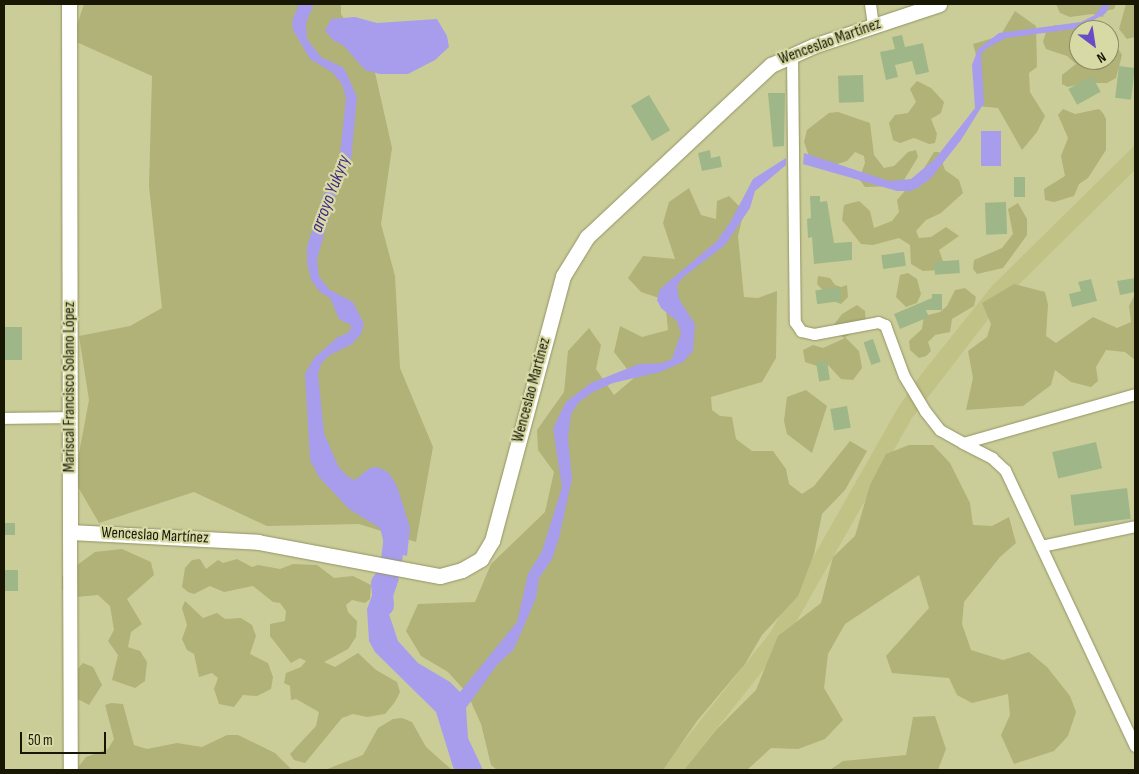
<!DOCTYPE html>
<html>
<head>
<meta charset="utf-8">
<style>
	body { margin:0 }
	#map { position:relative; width:1139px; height:774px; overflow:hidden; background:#cbcd99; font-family:"Sofia Sans Condensed",sans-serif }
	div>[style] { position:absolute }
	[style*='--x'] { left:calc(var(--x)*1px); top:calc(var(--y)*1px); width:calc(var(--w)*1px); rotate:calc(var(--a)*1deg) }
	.built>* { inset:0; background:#c0c286 }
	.green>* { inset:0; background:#b0b277 }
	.water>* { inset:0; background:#a89dec; transform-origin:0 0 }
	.river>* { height:21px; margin:-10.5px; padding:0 10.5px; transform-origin:10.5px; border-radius:10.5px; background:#a89dec }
	.building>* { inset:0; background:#9fb788; transform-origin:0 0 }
	.roads { filter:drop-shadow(0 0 1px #929462) drop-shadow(0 0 1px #929462) }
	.minor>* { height:11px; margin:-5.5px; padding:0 5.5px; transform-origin:5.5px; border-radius:5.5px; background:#fff }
	.tertiary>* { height:14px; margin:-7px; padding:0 7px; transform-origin:7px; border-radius:7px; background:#fff }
	.secondary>* { height:15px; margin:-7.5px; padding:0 7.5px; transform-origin:7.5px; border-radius:7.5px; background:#fff }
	span { translate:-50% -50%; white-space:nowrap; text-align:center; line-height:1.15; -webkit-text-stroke:4.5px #d8daa6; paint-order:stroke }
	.street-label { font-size:16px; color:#171704 }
	.water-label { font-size:18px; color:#412983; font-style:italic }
	.frame { position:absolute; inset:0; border:5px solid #171704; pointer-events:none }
	.north { position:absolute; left:1069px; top:20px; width:50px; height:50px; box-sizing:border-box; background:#d8daa6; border:1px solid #8b8c65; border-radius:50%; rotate:149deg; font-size:14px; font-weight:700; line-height:20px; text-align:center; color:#171704 }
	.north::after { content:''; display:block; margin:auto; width:18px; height:22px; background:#694bc5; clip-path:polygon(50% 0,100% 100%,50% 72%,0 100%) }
	.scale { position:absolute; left:20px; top:732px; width:86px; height:22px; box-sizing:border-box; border:2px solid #171704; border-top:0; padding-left:6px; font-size:15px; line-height:18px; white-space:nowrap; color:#171704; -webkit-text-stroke:4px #d8daa6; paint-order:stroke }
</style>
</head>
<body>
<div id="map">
	<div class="built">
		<div style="clip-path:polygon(1135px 145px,1135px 170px,1003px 300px,912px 418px,783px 645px,684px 770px,661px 770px,770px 633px,899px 406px,923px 372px,992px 286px)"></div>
	</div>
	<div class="green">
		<div style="clip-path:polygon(84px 4px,341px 4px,341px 14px,374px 68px,392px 148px,381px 224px,395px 276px,400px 368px,433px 447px,416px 542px,359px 524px,267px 526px,194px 492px,99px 523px,74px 480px,89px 400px,79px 336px,130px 326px,162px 308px,149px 186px,152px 76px,72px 40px)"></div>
		<div style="clip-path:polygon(1056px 4px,1116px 4px,1114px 9px,1105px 11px,1103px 17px,1092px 14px,1070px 17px,1060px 13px)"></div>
		<div style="clip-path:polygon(1126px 4px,1135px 4px,1135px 37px,1127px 39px,1119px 29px)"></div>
		<div style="clip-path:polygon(1015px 11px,1036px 26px,1037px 67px,1029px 73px,1030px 92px,1045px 116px,1037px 132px,1022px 150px,998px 108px,977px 106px,974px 91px,982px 76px,973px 44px,1000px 36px)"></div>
		<div style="clip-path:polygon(1055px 25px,1092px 25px,1104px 30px,1079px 30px,1079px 60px,1109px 60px,1109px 34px,1122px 55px,1116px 78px,1107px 83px,1083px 83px,1068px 87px,1062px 84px,1062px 75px,1076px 64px,1067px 56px,1046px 49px,1043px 42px,1046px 32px)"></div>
		<div style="clip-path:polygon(917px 81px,931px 88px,944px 102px,941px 113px,931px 119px,937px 134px,935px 143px,929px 144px,914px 138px,900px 143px,893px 140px,889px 123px,895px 115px,908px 113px,916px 102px,910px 89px)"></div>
		<div style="clip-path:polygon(1063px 109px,1075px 114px,1099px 109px,1103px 113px,1106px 119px,1106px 150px,1088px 178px,1079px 184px,1074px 196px,1054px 202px,1045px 200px,1044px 189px,1065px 176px,1061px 156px,1068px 138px,1058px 115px)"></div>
		<div style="clip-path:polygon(838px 112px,870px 123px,874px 155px,884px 168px,894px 166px,908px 152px,916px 150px,918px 157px,904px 180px,895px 186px,865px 187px,859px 179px,865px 163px,864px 156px,855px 152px,847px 161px,831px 166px,810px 159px,804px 142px,807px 130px,829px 113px)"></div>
		<div style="clip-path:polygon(934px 152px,939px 152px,945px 170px,959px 180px,963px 193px,941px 213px,926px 220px,916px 231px,919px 238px,931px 237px,946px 227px,959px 236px,939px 250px,944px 264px,939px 270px,923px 271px,911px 264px,910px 245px,899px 238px,873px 245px,861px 244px,842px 220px,844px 205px,859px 201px,870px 211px,874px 228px,892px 221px,899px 212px,897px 200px,923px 170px)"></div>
		<div style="clip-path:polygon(689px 188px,701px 215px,716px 219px,717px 201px,729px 196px,744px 211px,738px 236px,744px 297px,758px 298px,777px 291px,776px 358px,762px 382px,711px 397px,712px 410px,720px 416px,732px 417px,736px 439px,752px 451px,773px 451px,786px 469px,789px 484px,802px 494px,814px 486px,850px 441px,867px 451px,845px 490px,822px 514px,814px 554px,798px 596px,762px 635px,745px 664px,697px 721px,663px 770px,497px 770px,491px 765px,481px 724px,467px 693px,448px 672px,421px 656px,406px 631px,418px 604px,475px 602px,491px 564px,545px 512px,554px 472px,538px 450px,537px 430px,564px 392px,568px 351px,589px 328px,601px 345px,596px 369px,614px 395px,634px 378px,614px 352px,620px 326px,642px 337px,668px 330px,665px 300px,641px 292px,628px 278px,643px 256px,675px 259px,663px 223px,669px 202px)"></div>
		<div style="clip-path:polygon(1018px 203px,1027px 219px,1027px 235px,1003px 268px,977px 274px,973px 269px,974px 260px,1002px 248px,1013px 234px,1008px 209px)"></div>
		<div style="clip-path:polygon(908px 273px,917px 279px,921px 294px,917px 303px,906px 307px,896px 297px,900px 275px)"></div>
		<div style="clip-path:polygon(818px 276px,830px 278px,835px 285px,841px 287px,847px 285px,848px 297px,841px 304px,833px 301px,817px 284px)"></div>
		<div style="clip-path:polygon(1014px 284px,1045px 292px,1048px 305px,1046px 336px,1056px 343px,1093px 317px,1117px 328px,1131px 322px,1129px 306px,1135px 294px,1135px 360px,1125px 352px,1106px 350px,1096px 367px,1098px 381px,1091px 387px,1071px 382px,1055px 370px,1051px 385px,1023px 406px,966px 410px,973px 378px,968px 351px,987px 337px,991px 324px,982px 303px)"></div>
		<div style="clip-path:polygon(965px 288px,976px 297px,974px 306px,952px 319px,950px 332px,935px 335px,928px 342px,931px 351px,926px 356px,919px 358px,910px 350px,909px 341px,922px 329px,924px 316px,940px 312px,947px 306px,955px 290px)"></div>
		<div style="clip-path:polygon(857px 305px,865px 311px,866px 325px,845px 337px,859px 351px,862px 368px,853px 380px,841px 379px,828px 365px,817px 366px,805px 362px,803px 350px,813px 345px,823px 348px,845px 338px,837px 334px,833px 326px,842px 314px)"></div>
		<div style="clip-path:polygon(806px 390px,827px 406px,812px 453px,787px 434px,784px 421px,787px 397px)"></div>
		<div style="clip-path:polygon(909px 445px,933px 445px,950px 463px,970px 503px,973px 525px,992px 526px,1009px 517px,1016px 543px,1000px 557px,964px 602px,962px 624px,971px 650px,1003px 660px,1029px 652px,1047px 667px,1070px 696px,1076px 712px,1068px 736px,1054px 751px,1014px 764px,1001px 735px,1010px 715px,1008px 694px,972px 703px,957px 695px,949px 678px,892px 673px,886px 656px,929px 608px,919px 575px,845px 624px,828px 654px,824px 688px,843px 720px,825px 739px,798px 749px,771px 748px,747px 770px,684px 770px,717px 729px,756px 690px,778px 636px,821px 603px,833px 557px,855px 536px,870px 485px,886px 454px)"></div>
		<div style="clip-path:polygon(122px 549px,151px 562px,154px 575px,127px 599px,142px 624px,131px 632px,128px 647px,140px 651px,147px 662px,145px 681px,135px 688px,112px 680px,118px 655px,108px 641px,114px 630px,110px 606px,98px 595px,76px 597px,62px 590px,62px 576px,95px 552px)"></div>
		<div style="clip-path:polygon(200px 559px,206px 569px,218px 560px,223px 563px,237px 559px,252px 567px,258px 565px,280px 569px,293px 564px,317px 565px,334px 578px,353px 576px,371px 585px,370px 599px,365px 603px,352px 600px,346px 605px,348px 612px,357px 621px,356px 637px,348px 649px,324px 662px,335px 667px,358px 653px,376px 670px,397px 682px,400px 692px,395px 702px,385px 714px,367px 717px,353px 714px,342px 718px,305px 763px,294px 760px,290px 754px,316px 726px,319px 712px,296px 699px,291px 700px,290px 686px,284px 683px,286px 673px,301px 667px,306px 661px,300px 658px,291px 663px,270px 636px,270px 624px,285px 621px,286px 611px,280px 603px,273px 602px,253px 586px,224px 592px,210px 586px,194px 594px,188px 592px,182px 587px,185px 568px,192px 560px)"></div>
		<div style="clip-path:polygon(185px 601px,203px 618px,217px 613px,225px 619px,241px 618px,252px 625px,256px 636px,250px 654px,268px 663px,273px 677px,271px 689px,257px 696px,243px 695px,234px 707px,219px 704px,214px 689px,218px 678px,212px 673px,199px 677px,194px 654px,187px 650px,182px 639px,187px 625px,182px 608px)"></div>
		<div style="clip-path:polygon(83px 663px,93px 667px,102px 685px,89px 705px,74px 697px,66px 681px)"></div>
		<div style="clip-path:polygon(111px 703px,123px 704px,134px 745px,147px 749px,177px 743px,202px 747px,227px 735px,238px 735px,275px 753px,292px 770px,76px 770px,86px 757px,108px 749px,114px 739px,105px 705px)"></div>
		<div style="clip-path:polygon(935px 716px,946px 749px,938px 770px,830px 770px,843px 761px,906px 755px,913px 717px)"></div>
		<div style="clip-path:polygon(402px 718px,412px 722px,426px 747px,452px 770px,325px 770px,363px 755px,378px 728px,393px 719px)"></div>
	</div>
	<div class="water">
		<div style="clip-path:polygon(299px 4px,314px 4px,306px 23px,307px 39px,321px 57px,344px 68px,357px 97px,351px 160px,335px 196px,317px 259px,319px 277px,330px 290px,353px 302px,364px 324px,361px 334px,352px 344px,328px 356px,321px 364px,318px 374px,324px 433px,338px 466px,347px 476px,355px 480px,370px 468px,377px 467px,388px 472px,397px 486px,410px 528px,407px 556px,386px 551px,380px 528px,349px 509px,319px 477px,310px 460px,305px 374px,314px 358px,338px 337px,348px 333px,352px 326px,339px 319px,330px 298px,320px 292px,311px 280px,307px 263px,307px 247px,322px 198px,339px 163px,346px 98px,342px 84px,332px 72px,310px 59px,293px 30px,292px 21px)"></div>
		<div style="clip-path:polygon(1103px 4px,1110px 4px,1106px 13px,1080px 28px,1006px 38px,987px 48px,981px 54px,984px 103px,961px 140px,931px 178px,919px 187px,911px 191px,897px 191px,803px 164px,804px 153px,889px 181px,911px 179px,935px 159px,975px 108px,972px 65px,978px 49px,999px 33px,1081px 22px,1095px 15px)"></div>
		<div style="clip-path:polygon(355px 17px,377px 23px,437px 19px,447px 36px,449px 47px,435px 60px,408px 74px,380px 74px,365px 70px,343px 45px,334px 41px,325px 31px,331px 19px)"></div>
		<div style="left:981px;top:131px;width:20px;height:35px"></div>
		<div style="clip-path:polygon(786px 158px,786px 165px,755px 191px,750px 208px,725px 245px,682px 278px,677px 286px,679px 299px,695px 324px,693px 351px,683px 362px,660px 372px,613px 383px,593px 392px,579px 402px,571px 414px,568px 438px,572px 479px,559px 538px,552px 559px,539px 578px,536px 598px,514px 649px,497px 665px,466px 708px,468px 738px,483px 770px,454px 770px,436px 712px,375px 652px,369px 641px,367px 609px,379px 577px,399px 579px,388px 611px,398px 641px,418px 663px,450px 682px,460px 692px,517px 622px,528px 574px,542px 551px,562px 487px,553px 428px,566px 402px,591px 383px,639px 364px,662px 363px,672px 359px,681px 333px,677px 321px,661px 308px,657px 300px,660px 289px,717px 241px,731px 221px,753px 179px)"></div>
	</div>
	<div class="river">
		<div style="--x:383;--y:605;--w:22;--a:-95"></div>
		<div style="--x:381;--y:583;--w:16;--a:-55"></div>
		<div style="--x:390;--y:570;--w:45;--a:-83.7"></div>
	</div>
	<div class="building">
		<div style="clip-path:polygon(902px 35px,905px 47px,923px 43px,929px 72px,916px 75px,912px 61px,895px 65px,898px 77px,886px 80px,880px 52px,895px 49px,892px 37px)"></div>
		<div style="left:1119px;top:66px;width:16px;height:32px;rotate:7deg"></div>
		<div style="left:863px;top:75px;width:27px;height:25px;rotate:88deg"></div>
		<div style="left:1092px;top:76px;width:18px;height:27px;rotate:61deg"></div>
		<div style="clip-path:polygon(768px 93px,785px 93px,784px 146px,773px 147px)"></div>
		<div style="left:649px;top:95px;width:41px;height:21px;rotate:59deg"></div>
		<div style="clip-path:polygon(710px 150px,711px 158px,720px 156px,722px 167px,702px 171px,698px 153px)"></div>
		<div style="left:1014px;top:177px;width:11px;height:20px"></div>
		<div style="clip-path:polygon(810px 196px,820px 196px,820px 202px,827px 201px,834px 243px,852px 242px,852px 260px,814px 264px,812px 237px,808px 238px,807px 219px,811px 218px)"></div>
		<div style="left:1006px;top:202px;width:32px;height:21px;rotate:88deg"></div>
		<div style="left:904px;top:252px;width:14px;height:23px;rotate:82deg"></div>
		<div style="left:959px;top:260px;width:13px;height:25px;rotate:86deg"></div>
		<div style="clip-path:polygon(1135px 278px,1135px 292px,1120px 295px,1117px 281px)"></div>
		<div style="clip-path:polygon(1091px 279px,1097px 301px,1072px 307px,1069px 294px,1081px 291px,1078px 282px)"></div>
		<div style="left:840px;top:287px;width:14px;height:25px;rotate:82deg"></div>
		<div style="clip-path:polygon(932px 294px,942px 294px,942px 310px,926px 310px,929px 317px,900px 329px,894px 314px,932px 298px)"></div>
		<div style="left:22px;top:327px;width:33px;height:18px;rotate:90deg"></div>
		<div style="left:873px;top:339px;width:24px;height:10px;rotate:71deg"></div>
		<div style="left:827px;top:361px;width:19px;height:11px;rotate:81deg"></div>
		<div style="left:847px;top:406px;width:22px;height:17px;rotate:80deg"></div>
		<div style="left:1096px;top:442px;width:27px;height:45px;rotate:77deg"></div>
		<div style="left:1127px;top:488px;width:31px;height:57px;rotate:83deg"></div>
		<div style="left:5px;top:523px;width:10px;height:12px"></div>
		<div style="left:5px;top:570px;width:13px;height:21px"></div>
	</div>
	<div class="roads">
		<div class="minor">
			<div style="--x:870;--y:4;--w:22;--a:82"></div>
			<div style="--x:792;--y:55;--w:267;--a:89.4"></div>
			<div style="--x:795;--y:322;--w:11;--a:56"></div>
			<div style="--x:801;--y:331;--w:13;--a:13"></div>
			<div style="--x:814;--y:334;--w:65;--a:-10.6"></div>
			<div style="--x:878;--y:322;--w:8;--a:23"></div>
			<div style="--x:885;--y:325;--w:54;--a:69.6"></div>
			<div style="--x:904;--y:376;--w:41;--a:59"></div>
			<div style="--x:925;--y:411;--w:24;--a:52"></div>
			<div style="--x:940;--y:430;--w:26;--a:29"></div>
			<div style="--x:963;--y:443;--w:179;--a:-15.9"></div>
			<div style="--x:4;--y:418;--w:66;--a:-0.9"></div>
			<div style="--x:963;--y:443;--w:33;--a:27"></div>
			<div style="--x:992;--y:458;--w:18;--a:43"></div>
			<div style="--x:1005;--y:470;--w:305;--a:64.8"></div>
			<div style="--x:1041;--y:546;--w:96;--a:-12"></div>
		</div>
		<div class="tertiary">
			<div style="--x:70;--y:532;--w:238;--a:89.8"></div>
		</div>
		<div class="secondary">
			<div style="--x:69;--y:4;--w:528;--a:89.89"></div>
			<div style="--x:70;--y:532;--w:188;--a:3"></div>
			<div style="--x:258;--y:542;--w:185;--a:10.6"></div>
			<div style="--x:440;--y:576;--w:23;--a:-15"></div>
			<div style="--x:462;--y:570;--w:22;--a:-30"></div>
			<div style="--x:481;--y:559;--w:21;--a:-59"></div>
			<div style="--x:492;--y:541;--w:274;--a:-75"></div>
			<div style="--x:563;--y:276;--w:46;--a:-58.4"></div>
			<div style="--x:587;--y:237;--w:252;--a:-43.1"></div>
			<div style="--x:771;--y:65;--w:46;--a:-24.3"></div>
			<div style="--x:813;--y:46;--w:133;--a:-18.4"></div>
		</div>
	</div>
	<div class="street-label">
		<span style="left:830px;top:42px;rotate:-20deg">Wenceslao Martínez</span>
		<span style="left:70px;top:387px;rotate:-90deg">Mariscal Francisco Solano López</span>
		<span style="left:532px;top:390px;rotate:-75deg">Wenceslao Martínez</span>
		<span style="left:155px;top:536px;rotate:3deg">Wenceslao Martínez</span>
	</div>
	<div class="water-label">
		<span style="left:331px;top:194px;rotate:-69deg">arroyo Yukyry</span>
	</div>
	<div class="frame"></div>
	<div class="north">N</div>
	<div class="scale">50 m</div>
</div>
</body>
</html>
